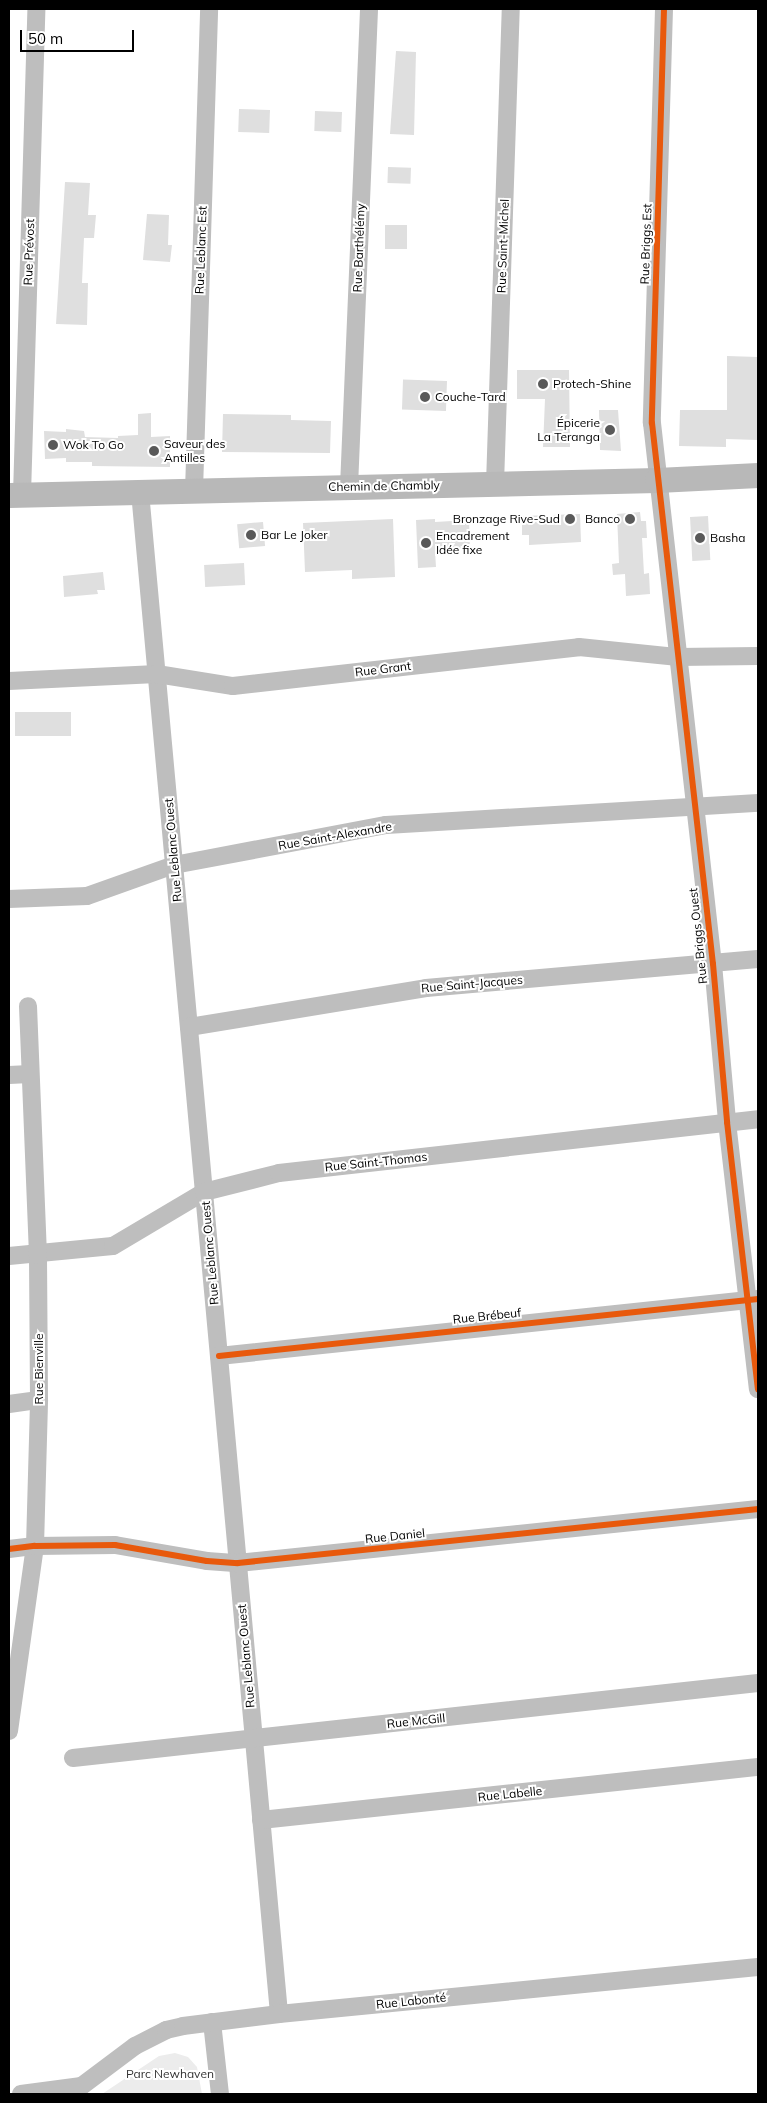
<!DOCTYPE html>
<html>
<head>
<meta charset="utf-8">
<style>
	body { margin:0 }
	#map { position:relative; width:767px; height:2103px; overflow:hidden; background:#fff; font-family:Mulish,sans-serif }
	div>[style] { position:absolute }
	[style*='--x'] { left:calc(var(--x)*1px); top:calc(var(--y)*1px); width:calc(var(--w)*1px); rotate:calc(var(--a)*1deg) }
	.green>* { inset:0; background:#ececec }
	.building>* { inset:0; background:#dfdfdf; transform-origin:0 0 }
	.minor>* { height:18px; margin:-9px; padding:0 9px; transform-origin:9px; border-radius:9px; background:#bebebe }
	.secondary>* { height:25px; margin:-12.5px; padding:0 12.5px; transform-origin:12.5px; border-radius:12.5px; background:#b8b8b8 }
	.cycleway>* { height:6px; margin:-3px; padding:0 3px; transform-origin:3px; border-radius:3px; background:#e8590c }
	.dots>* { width:14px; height:14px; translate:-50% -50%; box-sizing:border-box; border:2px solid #fff; border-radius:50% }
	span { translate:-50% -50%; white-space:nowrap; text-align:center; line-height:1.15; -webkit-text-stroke:4px #fff; paint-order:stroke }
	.street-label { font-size:12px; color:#000 }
	.poi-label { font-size:12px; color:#000 }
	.left { translate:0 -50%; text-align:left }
	.right { translate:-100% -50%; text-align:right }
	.park-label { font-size:12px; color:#333 }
	.frame { position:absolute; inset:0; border:10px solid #000; pointer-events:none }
	.scale { position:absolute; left:20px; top:30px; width:114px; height:22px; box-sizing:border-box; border:2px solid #000; border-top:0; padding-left:6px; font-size:15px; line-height:18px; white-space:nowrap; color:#000; -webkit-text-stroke:4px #fff; paint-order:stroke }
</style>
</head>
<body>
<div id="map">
	<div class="green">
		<div style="clip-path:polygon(175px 2053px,188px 2057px,197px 2067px,202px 2094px,102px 2094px,159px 2056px)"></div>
	</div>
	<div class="building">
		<div style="clip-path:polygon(396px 51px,416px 52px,414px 135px,390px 134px)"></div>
		<div style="left:239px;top:109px;width:31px;height:23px;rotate:2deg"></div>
		<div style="left:315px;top:111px;width:27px;height:20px;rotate:2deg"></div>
		<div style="left:388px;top:167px;width:23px;height:16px;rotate:2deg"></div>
		<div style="clip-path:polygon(65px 182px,90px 183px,88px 215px,96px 215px,94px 238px,84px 238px,82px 283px,88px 283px,87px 325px,56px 324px)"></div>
		<div style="clip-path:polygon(147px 214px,169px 215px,168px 245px,172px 245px,170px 262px,143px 260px)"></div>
		<div style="left:385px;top:225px;width:22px;height:24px"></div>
		<div style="clip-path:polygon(727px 356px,758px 357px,758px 440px,726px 439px,726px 447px,679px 446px,680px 410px,727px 410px)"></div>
		<div style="clip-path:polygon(517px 370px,569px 370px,570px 447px,543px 447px,545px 399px,517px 399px)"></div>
		<div style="left:447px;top:381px;width:30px;height:44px;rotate:92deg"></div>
		<div style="clip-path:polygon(599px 410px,618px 410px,621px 451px,600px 450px)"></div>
		<div style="clip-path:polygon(151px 413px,151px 437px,170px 436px,170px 467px,92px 466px,92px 462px,66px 462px,66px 458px,45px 459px,44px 431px,66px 432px,66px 429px,84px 431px,85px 437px,118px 438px,118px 436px,138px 435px,138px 414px)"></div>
		<div style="clip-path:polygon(223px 414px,291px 415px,291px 420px,331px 421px,330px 453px,222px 452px)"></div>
		<div style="clip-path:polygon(640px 512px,641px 521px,646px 521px,647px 538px,642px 538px,644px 574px,649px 573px,650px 594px,626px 596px,625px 574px,613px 575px,612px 564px,619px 563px,617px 514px)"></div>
		<div style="clip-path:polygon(580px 514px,581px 542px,529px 545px,529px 535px,522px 535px,522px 516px)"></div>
		<div style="left:708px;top:516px;width:44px;height:18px;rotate:87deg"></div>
		<div style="clip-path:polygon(393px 519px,395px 577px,352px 579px,352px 570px,305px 572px,303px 523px)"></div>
		<div style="clip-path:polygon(435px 519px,435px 522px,469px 520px,470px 549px,435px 551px,436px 567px,418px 568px,416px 520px)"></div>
		<div style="left:263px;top:522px;width:24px;height:26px;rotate:85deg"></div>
		<div style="left:244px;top:563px;width:22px;height:40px;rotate:87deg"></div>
		<div style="clip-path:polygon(103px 572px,105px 590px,97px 590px,98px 594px,64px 597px,63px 576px)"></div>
		<div style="left:71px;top:712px;width:24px;height:56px;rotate:90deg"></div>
	</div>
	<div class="minor">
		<div style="--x:664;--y:9;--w:414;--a:91.7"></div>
		<div style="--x:652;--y:423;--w:544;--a:83.57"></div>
		<div style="--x:713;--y:964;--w:159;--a:84.9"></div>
		<div style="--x:727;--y:1122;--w:269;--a:83.4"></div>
		<div style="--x:495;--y:484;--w:475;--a:-88.1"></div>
		<div style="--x:349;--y:487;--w:478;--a:-87.6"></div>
		<div style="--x:194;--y:491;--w:482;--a:-88.2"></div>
		<div style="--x:140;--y:492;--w:1528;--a:84.78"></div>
		<div style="--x:22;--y:495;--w:486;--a:-88.3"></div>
		<div style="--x:9;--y:681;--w:148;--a:-2.7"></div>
		<div style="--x:157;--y:674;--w:77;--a:9"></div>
		<div style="--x:233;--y:686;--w:348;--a:-6.4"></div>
		<div style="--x:579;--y:647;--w:100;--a:5.8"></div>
		<div style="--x:678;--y:657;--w:80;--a:-0.7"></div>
		<div style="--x:9;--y:899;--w:78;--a:-2.2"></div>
		<div style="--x:87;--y:896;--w:92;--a:-19.6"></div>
		<div style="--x:174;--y:865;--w:216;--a:-10.7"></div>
		<div style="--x:386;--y:825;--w:373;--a:-3.4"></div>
		<div style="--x:189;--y:1027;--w:240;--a:-9.3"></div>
		<div style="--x:426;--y:988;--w:333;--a:-5"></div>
		<div style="--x:9;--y:1075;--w:21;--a:-3"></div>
		<div style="--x:9;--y:1256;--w:104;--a:-5.5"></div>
		<div style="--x:113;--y:1246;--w:106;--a:-30.7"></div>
		<div style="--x:204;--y:1192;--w:77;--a:-14.2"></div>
		<div style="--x:279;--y:1173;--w:482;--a:-6.4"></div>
		<div style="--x:219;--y:1356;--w:542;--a:-6.04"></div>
		<div style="--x:9;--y:1404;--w:30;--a:-8"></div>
		<div style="--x:9;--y:1549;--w:26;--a:-7"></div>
		<div style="--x:35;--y:1546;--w:80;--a:-0.7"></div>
		<div style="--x:115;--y:1545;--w:93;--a:9.9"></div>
		<div style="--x:207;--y:1561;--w:31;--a:4"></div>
		<div style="--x:238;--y:1563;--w:523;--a:-5.93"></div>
		<div style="--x:9;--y:1731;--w:187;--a:-82"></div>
		<div style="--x:35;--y:1546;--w:146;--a:-88.4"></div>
		<div style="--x:39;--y:1400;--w:145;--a:-90.4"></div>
		<div style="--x:38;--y:1255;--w:249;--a:-92.3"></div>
		<div style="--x:73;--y:1758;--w:689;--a:-6.25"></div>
		<div style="--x:261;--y:1820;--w:500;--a:-6.1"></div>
		<div style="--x:212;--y:2022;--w:72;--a:83.7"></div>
		<div style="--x:21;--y:2094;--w:61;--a:-7.6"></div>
		<div style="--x:71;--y:2094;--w:80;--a:-36.9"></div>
		<div style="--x:135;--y:2046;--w:35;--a:-27"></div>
		<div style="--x:166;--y:2030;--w:17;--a:-13"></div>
		<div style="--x:183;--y:2026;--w:97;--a:-7.1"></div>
		<div style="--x:279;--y:2014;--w:481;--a:-5.6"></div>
	</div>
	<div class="secondary">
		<div style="--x:9;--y:495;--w:648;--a:-1.33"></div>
		<div style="--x:657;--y:480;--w:101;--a:-2.8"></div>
	</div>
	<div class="cycleway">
		<div style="--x:664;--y:9;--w:414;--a:91.7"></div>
		<div style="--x:652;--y:423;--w:544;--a:83.57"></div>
		<div style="--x:713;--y:964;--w:159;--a:84.9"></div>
		<div style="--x:727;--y:1122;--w:269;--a:83.4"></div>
		<div style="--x:219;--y:1356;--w:542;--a:-6.04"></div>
		<div style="--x:9;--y:1549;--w:26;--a:-7"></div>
		<div style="--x:35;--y:1546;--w:80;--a:-0.7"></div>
		<div style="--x:115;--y:1545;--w:93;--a:9.9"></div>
		<div style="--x:207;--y:1561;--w:31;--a:4"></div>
		<div style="--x:238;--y:1563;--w:523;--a:-5.93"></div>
	</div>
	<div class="dots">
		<div style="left:543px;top:384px;background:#595959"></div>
		<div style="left:425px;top:397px;background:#595959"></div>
		<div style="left:610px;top:430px;background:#595959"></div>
		<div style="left:53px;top:445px;background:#595959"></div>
		<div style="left:154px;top:451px;background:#595959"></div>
		<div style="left:570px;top:519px;background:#595959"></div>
		<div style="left:630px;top:519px;background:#595959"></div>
		<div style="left:251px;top:535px;background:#595959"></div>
		<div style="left:700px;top:538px;background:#595959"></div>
		<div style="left:426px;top:543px;background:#595959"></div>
	</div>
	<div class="street-label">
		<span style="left:646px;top:244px;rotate:-88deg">Rue Briggs Est</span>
		<span style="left:503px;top:246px;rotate:-88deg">Rue Saint-Michel</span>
		<span style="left:359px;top:248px;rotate:-88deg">Rue Barthélémy</span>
		<span style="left:201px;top:250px;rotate:-88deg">Rue Leblanc Est</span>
		<span style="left:29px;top:252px;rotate:-88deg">Rue Prévost</span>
		<span style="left:384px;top:486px;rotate:-1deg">Chemin de Chambly</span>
		<span style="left:383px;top:669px;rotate:-7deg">Rue Grant</span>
		<span style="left:335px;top:836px;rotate:-10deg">Rue Saint-Alexandre</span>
		<span style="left:173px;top:850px;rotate:-95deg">Rue Leblanc Ouest</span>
		<span style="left:698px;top:936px;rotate:-96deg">Rue Briggs Ouest</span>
		<span style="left:472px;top:984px;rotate:-5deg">Rue Saint-Jacques</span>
		<span style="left:376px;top:1162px;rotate:-6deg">Rue Saint-Thomas</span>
		<span style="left:210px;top:1253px;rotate:-95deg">Rue Leblanc Ouest</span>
		<span style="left:487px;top:1316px;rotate:-6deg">Rue Brébeuf</span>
		<span style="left:39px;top:1369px;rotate:-90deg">Rue Bienville</span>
		<span style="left:395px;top:1536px;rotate:-6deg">Rue Daniel</span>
		<span style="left:246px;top:1656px;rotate:-95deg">Rue Leblanc Ouest</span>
		<span style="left:416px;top:1721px;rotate:-6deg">Rue McGill</span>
		<span style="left:510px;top:1794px;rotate:-6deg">Rue Labelle</span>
		<span style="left:411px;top:2001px;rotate:-6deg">Rue Labonté</span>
	</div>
	<div class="poi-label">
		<span class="left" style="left:553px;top:384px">Protech-Shine</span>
		<span class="left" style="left:435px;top:397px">Couche-Tard</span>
		<span class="right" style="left:600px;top:430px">Épicerie<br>La Teranga</span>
		<span class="left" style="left:164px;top:451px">Saveur des<br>Antilles</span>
		<span class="left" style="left:63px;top:445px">Wok To Go</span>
		<span class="right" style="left:560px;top:519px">Bronzage Rive-Sud</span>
		<span class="right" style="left:620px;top:519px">Banco</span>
		<span class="left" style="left:261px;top:535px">Bar Le Joker</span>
		<span class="left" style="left:436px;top:543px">Encadrement<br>Idée fixe</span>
		<span class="left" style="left:710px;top:538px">Basha</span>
	</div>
	<div class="park-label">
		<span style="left:170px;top:2074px">Parc Newhaven</span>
	</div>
	<div class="frame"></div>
	<div class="scale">50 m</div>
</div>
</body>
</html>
